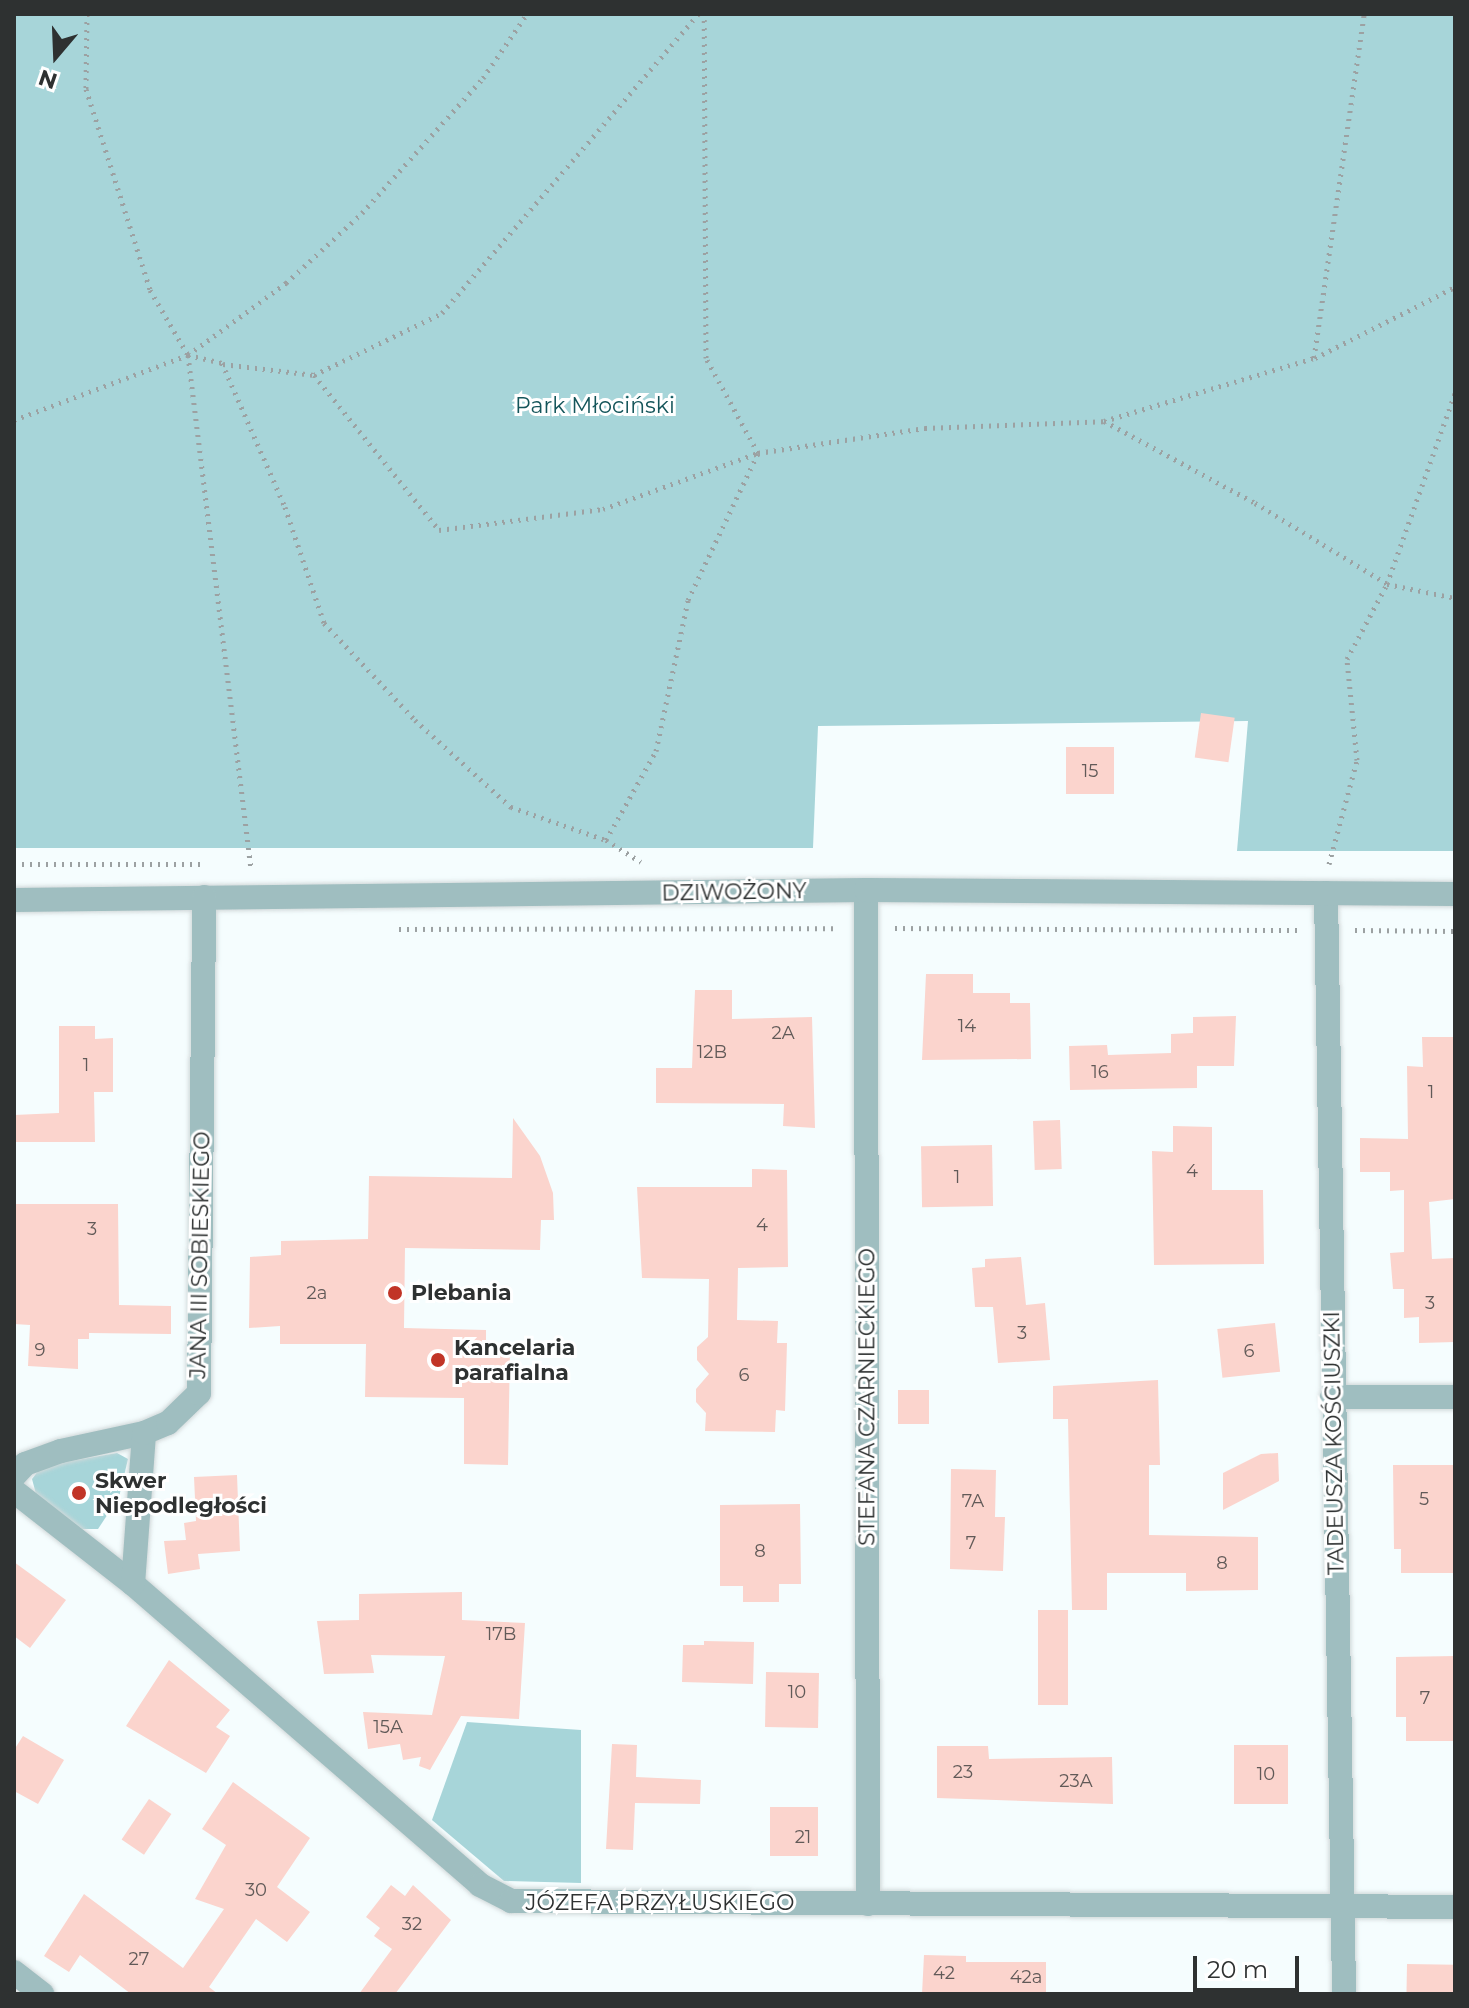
<!DOCTYPE html>
<html>
<head>
<meta charset="utf-8">
<style>
	body { margin:0 }
	#map { position:relative; width:1469px; height:2008px; overflow:hidden; background:#f5fdfe; font-family:Montserrat,sans-serif }
	div>[style] { position:absolute }
	[style*='--x'] { left:calc(var(--x)*1px); top:calc(var(--y)*1px); width:calc(var(--w)*1px); rotate:calc(var(--a)*1deg) }
	.green>* { inset:0; background:#a7d5d9 }
	.building>* { inset:0; background:#fbd4cd; transform-origin:0 0 }
	.path>* { height:5px; margin-top:-2.5px; transform-origin:0; background:repeating-linear-gradient(90deg,#9ca1a2 0 2px,transparent 0 8px) }
	.roads { filter:drop-shadow(0 0 2px #d1d8d9) drop-shadow(0 0 2px #d1d8d9) }
	.minor>* { height:24px; margin:-12px; padding:0 12px; transform-origin:12px; border-radius:12px; background:#9fbec0 }
	.dots>* { width:22px; height:22px; translate:-50% -50%; box-sizing:border-box; border:4px solid #fff; border-radius:50% }
	span { translate:-50% -50%; white-space:nowrap; text-align:center; line-height:1.15; -webkit-text-stroke:6px #fff; paint-order:stroke }
	.number-label { font-size:18px; color:#615a58 }
	.number-label span { -webkit-text-stroke-width:0 }
	.park-label { font-size:22px; color:#14555a }
	.street-label { font-size:22px; color:#2e3131 }
	.poi-label { font-size:22px; color:#2e3131; font-weight:700 }
	.left { translate:0 -50%; text-align:left }
	.frame { position:absolute; inset:0; border:16px solid #2e3131; pointer-events:none }
	.north { position:absolute; left:16px; top:16px; width:80px; height:80px; -webkit-text-stroke:6px #fff; paint-order:stroke; rotate:199deg; font-size:22px; font-weight:700; line-height:32px; text-align:center; color:#2e3131 }
	.north::after { content:''; display:block; margin:auto; width:28px; height:36px; background:#2e3131; clip-path:polygon(50% 0,100% 100%,50% 72%,0 100%) }
	.scale { position:absolute; left:1193px; top:1956px; width:106px; height:36px; box-sizing:border-box; border:4px solid #2e3131; border-top:0; padding-left:10px; font-size:24px; line-height:28px; white-space:nowrap; color:#2e3131; -webkit-text-stroke:6px #fff; paint-order:stroke }
</style>
</head>
<body>
<div id="map">
	<div class="green">
		<div style="clip-path:polygon(14px 14px,1455px 14px,1455px 851px,1237px 851px,1248px 721px,818px 726px,813px 848px,14px 848px)"></div>
		<div style="clip-path:polygon(117px 1453px,128px 1459px,119px 1497px,98px 1529px,82px 1529px,36px 1494px,32px 1479px,42px 1466px)"></div>
		<div style="clip-path:polygon(467px 1722px,581px 1730px,581px 1883px,504px 1881px,432px 1820px)"></div>
	</div>
	<div class="building">
		<div style="left:1201px;top:713px;width:34px;height:45px;rotate:8deg"></div>
		<div style="left:1066px;top:747px;width:48px;height:47px"></div>
		<div style="clip-path:polygon(926px 974px,973px 974px,973px 993px,1010px 993px,1010px 1003px,1030px 1003px,1031px 1059px,922px 1060px)"></div>
		<div style="clip-path:polygon(695px 990px,732px 990px,732px 1019px,812px 1017px,815px 1128px,783px 1126px,784px 1104px,656px 1103px,656px 1068px,692px 1068px)"></div>
		<div style="clip-path:polygon(1236px 1016px,1234px 1066px,1197px 1066px,1197px 1088px,1070px 1090px,1069px 1046px,1107px 1045px,1108px 1055px,1171px 1053px,1171px 1034px,1193px 1033px,1193px 1017px)"></div>
		<div style="clip-path:polygon(59px 1026px,95px 1026px,95px 1039px,113px 1038px,113px 1092px,94px 1092px,95px 1142px,14px 1142px,14px 1115px,59px 1113px)"></div>
		<div style="clip-path:polygon(1422px 1037px,1455px 1037px,1455px 1199px,1429px 1202px,1432px 1259px,1455px 1258px,1455px 1342px,1419px 1343px,1419px 1317px,1404px 1318px,1404px 1289px,1393px 1289px,1390px 1253px,1404px 1252px,1404px 1190px,1390px 1191px,1390px 1172px,1360px 1172px,1360px 1138px,1408px 1139px,1407px 1066px,1423px 1067px)"></div>
		<div style="clip-path:polygon(513px 1118px,540px 1156px,553px 1193px,554px 1220px,541px 1220px,540px 1250px,405px 1248px,404px 1328px,486px 1330px,486px 1346px,510px 1347px,508px 1465px,464px 1464px,464px 1398px,365px 1397px,366px 1344px,280px 1344px,280px 1326px,249px 1328px,250px 1257px,281px 1255px,281px 1241px,368px 1239px,369px 1176px,512px 1178px)"></div>
		<div style="left:1060px;top:1120px;width:49px;height:27px;rotate:88deg"></div>
		<div style="clip-path:polygon(1173px 1126px,1212px 1127px,1212px 1190px,1263px 1190px,1264px 1264px,1154px 1265px,1152px 1151px,1173px 1152px)"></div>
		<div style="left:992px;top:1145px;width:61px;height:71px;rotate:89deg"></div>
		<div style="clip-path:polygon(752px 1169px,787px 1170px,788px 1267px,738px 1268px,737px 1320px,778px 1321px,777px 1343px,787px 1343px,785px 1411px,776px 1410px,775px 1432px,705px 1431px,706px 1413px,696px 1402px,696px 1389px,709px 1374px,697px 1360px,697px 1347px,708px 1337px,709px 1279px,642px 1278px,637px 1187px,752px 1187px)"></div>
		<div style="clip-path:polygon(14px 1204px,118px 1204px,119px 1305px,171px 1306px,171px 1334px,89px 1333px,89px 1339px,78px 1339px,78px 1369px,28px 1366px,30px 1325px,14px 1324px)"></div>
		<div style="clip-path:polygon(1021px 1257px,1026px 1305px,1045px 1303px,1050px 1360px,998px 1363px,993px 1307px,975px 1307px,972px 1268px,985px 1267px,985px 1259px)"></div>
		<div style="left:1275px;top:1323px;width:49px;height:58px;rotate:84deg"></div>
		<div style="clip-path:polygon(1158px 1380px,1160px 1465px,1149px 1465px,1149px 1535px,1258px 1537px,1258px 1590px,1186px 1591px,1186px 1573px,1107px 1573px,1107px 1610px,1072px 1610px,1068px 1419px,1053px 1419px,1053px 1386px)"></div>
		<div style="left:898px;top:1390px;width:31px;height:34px"></div>
		<div style="clip-path:polygon(1278px 1453px,1279px 1481px,1223px 1510px,1223px 1473px,1261px 1454px)"></div>
		<div style="clip-path:polygon(1393px 1465px,1455px 1465px,1455px 1573px,1401px 1573px,1401px 1549px,1394px 1549px)"></div>
		<div style="clip-path:polygon(951px 1469px,996px 1470px,995px 1517px,1005px 1517px,1003px 1571px,950px 1569px)"></div>
		<div style="clip-path:polygon(237px 1475px,240px 1551px,198px 1554px,200px 1569px,168px 1574px,164px 1541px,186px 1540px,184px 1523px,196px 1521px,194px 1477px)"></div>
		<div style="clip-path:polygon(800px 1504px,801px 1584px,779px 1584px,779px 1602px,743px 1602px,743px 1586px,720px 1586px,720px 1505px)"></div>
		<div style="clip-path:polygon(14px 1562px,66px 1600px,30px 1648px,14px 1636px)"></div>
		<div style="clip-path:polygon(462px 1592px,462px 1620px,525px 1623px,519px 1719px,461px 1716px,430px 1770px,419px 1766px,421px 1757px,403px 1760px,400px 1744px,368px 1749px,363px 1712px,432px 1715px,445px 1656px,371px 1655px,374px 1673px,324px 1674px,317px 1621px,359px 1620px,359px 1594px)"></div>
		<div style="left:1038px;top:1610px;width:30px;height:95px"></div>
		<div style="clip-path:polygon(704px 1641px,754px 1642px,753px 1684px,682px 1682px,683px 1645px,704px 1645px)"></div>
		<div style="clip-path:polygon(1455px 1656px,1455px 1741px,1406px 1741px,1406px 1717px,1396px 1717px,1396px 1657px)"></div>
		<div style="clip-path:polygon(169px 1660px,230px 1710px,216px 1727px,230px 1736px,206px 1773px,126px 1726px)"></div>
		<div style="left:766px;top:1672px;width:53px;height:55px;rotate:1deg"></div>
		<div style="clip-path:polygon(23px 1736px,64px 1760px,38px 1804px,14px 1791px,14px 1750px)"></div>
		<div style="clip-path:polygon(612px 1744px,637px 1745px,636px 1777px,701px 1780px,700px 1804px,635px 1803px,633px 1850px,606px 1849px)"></div>
		<div style="left:1234px;top:1745px;width:54px;height:59px"></div>
		<div style="clip-path:polygon(937px 1746px,988px 1746px,989px 1759px,1112px 1757px,1113px 1804px,937px 1798px)"></div>
		<div style="clip-path:polygon(233px 1782px,310px 1838px,277px 1887px,310px 1912px,287px 1942px,256px 1919px,209px 1987px,218px 1994px,131px 1994px,80px 1955px,69px 1972px,44px 1956px,84px 1894px,183px 1968px,224px 1909px,195px 1899px,226px 1845px,202px 1829px)"></div>
		<div style="left:149px;top:1799px;width:27px;height:49px;rotate:34deg"></div>
		<div style="left:770px;top:1807px;width:48px;height:49px"></div>
		<div style="clip-path:polygon(391px 1885px,405px 1896px,413px 1885px,451px 1920px,395px 1994px,359px 1994px,392px 1949px,374px 1936px,380px 1928px,366px 1917px)"></div>
		<div style="clip-path:polygon(924px 1955px,966px 1956px,966px 1962px,1046px 1962px,1046px 1994px,922px 1994px)"></div>
		<div style="left:1407px;top:1964px;width:48px;height:30px;rotate:1deg"></div>
	</div>
	<div class="path">
		<div style="--x:87;--y:14;--w:75;--a:90.8"></div>
		<div style="--x:86;--y:89;--w:211;--a:72.3"></div>
		<div style="--x:150;--y:290;--w:75;--a:59.7"></div>
		<div style="--x:188;--y:355;--w:518;--a:83.01"></div>
		<div style="--x:188;--y:355;--w:35;--a:13"></div>
		<div style="--x:222;--y:363;--w:157;--a:66.4"></div>
		<div style="--x:285;--y:507;--w:122;--a:71.4"></div>
		<div style="--x:324;--y:623;--w:133;--a:46.8"></div>
		<div style="--x:415;--y:720;--w:130;--a:42.2"></div>
		<div style="--x:511;--y:807;--w:101;--a:19.2"></div>
		<div style="--x:606;--y:840;--w:41;--a:32.2"></div>
		<div style="--x:1315;--y:358;--w:157;--a:-26.9"></div>
		<div style="--x:223;--y:364;--w:92;--a:6.9"></div>
		<div style="--x:314;--y:375;--w:142;--a:-25.8"></div>
		<div style="--x:442;--y:313;--w:394;--a:-49.4"></div>
		<div style="--x:314;--y:375;--w:199;--a:51.1"></div>
		<div style="--x:439;--y:530;--w:165;--a:-7.3"></div>
		<div style="--x:603;--y:509;--w:165;--a:-19.9"></div>
		<div style="--x:758;--y:453;--w:108;--a:-118.7"></div>
		<div style="--x:706;--y:358;--w:344;--a:-90.3"></div>
		<div style="--x:14;--y:420;--w:186;--a:-20.5"></div>
		<div style="--x:188;--y:355;--w:122;--a:-36.3"></div>
		<div style="--x:286;--y:283;--w:103;--a:-42.6"></div>
		<div style="--x:362;--y:213;--w:181;--a:-48.1"></div>
		<div style="--x:483;--y:78;--w:78;--a:-55.5"></div>
		<div style="--x:1104;--y:421;--w:172;--a:28.5"></div>
		<div style="--x:1255;--y:503;--w:155;--a:31.5"></div>
		<div style="--x:1387;--y:584;--w:69;--a:11.6"></div>
		<div style="--x:606;--y:840;--w:102;--a:-60.7"></div>
		<div style="--x:656;--y:751;--w:154;--a:-78"></div>
		<div style="--x:688;--y:600;--w:163;--a:-64.5"></div>
		<div style="--x:758;--y:453;--w:169;--a:-8.5"></div>
		<div style="--x:925;--y:428;--w:179;--a:-2.2"></div>
		<div style="--x:1104;--y:421;--w:219;--a:-16.7"></div>
		<div style="--x:1314;--y:358;--w:348;--a:-81.7"></div>
		<div style="--x:14;--y:864;--w:188;--a:0"></div>
		<div style="--x:1329;--y:864;--w:108;--a:-74.9"></div>
		<div style="--x:1357;--y:760;--w:101;--a:-95.7"></div>
		<div style="--x:1347;--y:659;--w:85;--a:-61.9"></div>
		<div style="--x:1387;--y:584;--w:203;--a:-70.4"></div>
		<div style="--x:895;--y:928;--w:402;--a:0.3"></div>
		<div style="--x:399;--y:929;--w:438;--a:-0.1"></div>
		<div style="--x:1355;--y:930;--w:100;--a:0.6"></div>
	</div>
	<div class="roads">
		<div class="minor">
			<div style="--x:866;--y:890;--w:1014;--a:89.89"></div>
			<div style="--x:1326;--y:893;--w:1101;--a:89.06"></div>
			<div style="--x:14;--y:900;--w:852;--a:-0.67"></div>
			<div style="--x:866;--y:890;--w:589;--a:0.39"></div>
			<div style="--x:1332;--y:1397;--w:123;--a:0"></div>
			<div style="--x:14;--y:1476;--w:16;--a:-47"></div>
			<div style="--x:25;--y:1464;--w:38;--a:-20"></div>
			<div style="--x:61;--y:1451;--w:85;--a:-12.2"></div>
			<div style="--x:14;--y:1491;--w:151;--a:38"></div>
			<div style="--x:133;--y:1584;--w:459;--a:40.9"></div>
			<div style="--x:480;--y:1885;--w:35;--a:27"></div>
			<div style="--x:511;--y:1901;--w:944;--a:0.36"></div>
			<div style="--x:133;--y:1584;--w:151;--a:-85.8"></div>
			<div style="--x:144;--y:1433;--w:26;--a:-23"></div>
			<div style="--x:168;--y:1423;--w:43;--a:-44.1"></div>
			<div style="--x:199;--y:1393;--w:496;--a:-89.4"></div>
			<div style="--x:14;--y:1972;--w:36;--a:38"></div>
		</div>
	</div>
	<div class="dots">
		<div style="left:395px;top:1293px;background:#c13426"></div>
		<div style="left:438px;top:1360px;background:#c13426"></div>
		<div style="left:79px;top:1493px;background:#c13426"></div>
	</div>
	<div class="number-label">
		<span style="left:1090px;top:771px">15</span>
		<span style="left:967px;top:1026px">14</span>
		<span style="left:783px;top:1033px">2A</span>
		<span style="left:712px;top:1052px">12B</span>
		<span style="left:86px;top:1065px">1</span>
		<span style="left:1100px;top:1072px">16</span>
		<span style="left:1431px;top:1092px">1</span>
		<span style="left:1192px;top:1171px">4</span>
		<span style="left:957px;top:1177px">1</span>
		<span style="left:762px;top:1225px">4</span>
		<span style="left:92px;top:1229px">3</span>
		<span style="left:317px;top:1293px">2a</span>
		<span style="left:1430px;top:1303px">3</span>
		<span style="left:1022px;top:1333px">3</span>
		<span style="left:40px;top:1350px">9</span>
		<span style="left:1249px;top:1351px">6</span>
		<span style="left:744px;top:1375px">6</span>
		<span style="left:1424px;top:1499px">5</span>
		<span style="left:973px;top:1501px">7A</span>
		<span style="left:971px;top:1543px">7</span>
		<span style="left:760px;top:1551px">8</span>
		<span style="left:1222px;top:1563px">8</span>
		<span style="left:501px;top:1634px">17B</span>
		<span style="left:797px;top:1692px">10</span>
		<span style="left:1425px;top:1698px">7</span>
		<span style="left:388px;top:1727px">15A</span>
		<span style="left:963px;top:1772px">23</span>
		<span style="left:1266px;top:1774px">10</span>
		<span style="left:1076px;top:1781px">23A</span>
		<span style="left:803px;top:1837px">21</span>
		<span style="left:256px;top:1890px">30</span>
		<span style="left:412px;top:1924px">32</span>
		<span style="left:139px;top:1959px">27</span>
		<span style="left:944px;top:1973px">42</span>
		<span style="left:1026px;top:1977px">42a</span>
	</div>
	<div class="park-label">
		<span style="left:595px;top:406px">Park Młociński</span>
	</div>
	<div class="street-label">
		<span style="left:734px;top:892px;rotate:-1deg">DZIWOŻONY</span>
		<span style="left:200px;top:1255px;rotate:-89deg">JANA III SOBIESKIEGO</span>
		<span style="left:867px;top:1397px;rotate:-90deg">STEFANA CZARNIECKIEGO</span>
		<span style="left:1334px;top:1443px;rotate:-91deg">TADEUSZA KOŚCIUSZKI</span>
		<span style="left:660px;top:1903px">JÓZEFA PRZYŁUSKIEGO</span>
	</div>
	<div class="poi-label">
		<span class="left" style="left:411px;top:1293px">Plebania</span>
		<span class="left" style="left:454px;top:1360px">Kancelaria<br>parafialna</span>
		<span class="left" style="left:95px;top:1493px">Skwer<br>Niepodległości</span>
	</div>
	<div class="frame"></div>
	<div class="north">N</div>
	<div class="scale">20 m</div>
</div>
</body>
</html>
